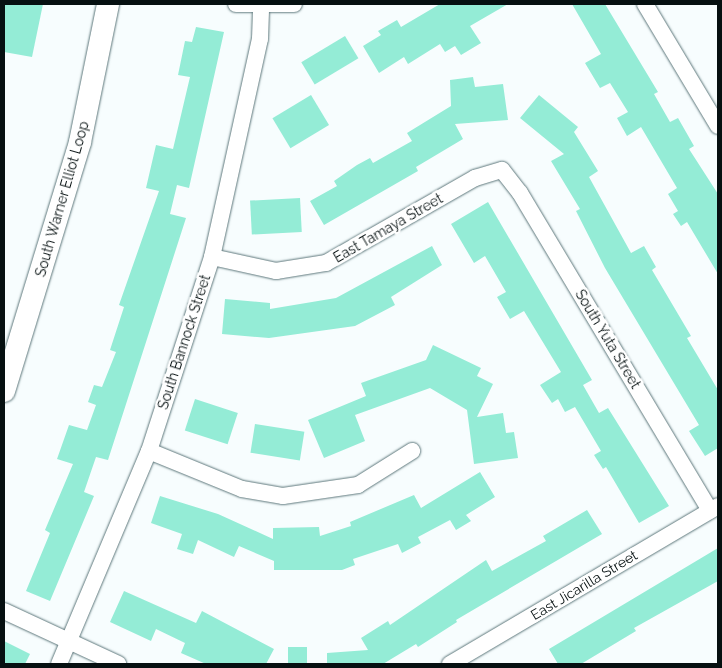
<!DOCTYPE html>
<html>
<head>
<meta charset="utf-8">
<style>
	body { margin:0 }
	#map { position:relative; width:722px; height:668px; overflow:hidden; background:#f7fdfe; font-family:Raleway,sans-serif }
	div>[style] { position:absolute }
	[style*='--x'] { left:calc(var(--x)*1px); top:calc(var(--y)*1px); width:calc(var(--w)*1px); rotate:calc(var(--a)*1deg) }
	.building>* { inset:0; background:#94ecd6; transform-origin:0 0 }
	.roads { filter:drop-shadow(0 0 1px #5e787c) drop-shadow(0 0 1px #5e787c) }
	.street>* { height:16px; margin:-8px; padding:0 8px; transform-origin:8px; border-radius:8px; background:#fff }
	.secondary>* { height:22px; margin:-11px; padding:0 11px; transform-origin:11px; border-radius:11px; background:#fff }
	span { translate:-50% -50%; white-space:nowrap; text-align:center; line-height:1.15; -webkit-text-stroke:5px #fff; paint-order:stroke }
	.street-label { font-size:14px; color:#061011 }
	.frame { position:absolute; inset:0; border:5px solid #061011; pointer-events:none }
</style>
</head>
<body>
<div id="map">
	<div class="building">
		<div style="clip-path:polygon(4px 4px,43px 4px,32px 57px,4px 52px)"></div>
		<div style="clip-path:polygon(440px 4px,508px 4px,470px 26px,481px 43px,461px 55px,455px 46px,445px 52px,440px 44px,408px 64px,404px 57px,379px 73px,363px 46px,381px 35px,378px 31px,397px 20px,401px 27px)"></div>
		<div style="clip-path:polygon(572px 4px,605px 4px,658px 92px,654px 94px,670px 122px,678px 118px,694px 146px,689px 149px,718px 194px,718px 274px,687px 222px,681px 226px,673px 214px,678px 211px,668px 194px,677px 188px,641px 127px,627px 136px,617px 118px,628px 112px,610px 83px,600px 88px,585px 63px,601px 54px)"></div>
		<div style="clip-path:polygon(196px 27px,224px 32px,189px 188px,177px 185px,170px 214px,186px 218px,108px 460px,96px 457px,84px 492px,94px 496px,50px 601px,26px 591px,50px 533px,45px 530px,73px 464px,57px 459px,69px 425px,87px 430px,96px 405px,88px 402px,94px 385px,102px 387px,116px 352px,110px 350px,124px 307px,119px 305px,159px 191px,146px 188px,156px 145px,173px 149px,190px 77px,178px 75px,185px 41px,192px 42px)"></div>
		<div style="left:345px;top:36px;width:26px;height:51px;rotate:59deg"></div>
		<div style="clip-path:polygon(473px 77px,475px 87px,503px 84px,508px 120px,455px 124px,463px 139px,416px 167px,418px 171px,324px 225px,310px 201px,337px 186px,334px 181px,357px 165px,370px 158px,373px 163px,412px 141px,407px 133px,451px 106px,450px 80px)"></div>
		<div style="left:311px;top:95px;width:35px;height:45px;rotate:59deg"></div>
		<div style="clip-path:polygon(539px 95px,578px 127px,574px 132px,598px 171px,589px 177px,631px 253px,644px 246px,656px 267px,652px 270px,691px 336px,687px 338px,718px 390px,718px 448px,705px 456px,689px 431px,699px 425px,605px 268px,576px 211px,580px 209px,551px 161px,564px 154px,520px 118px)"></div>
		<div style="left:300px;top:198px;width:34px;height:50px;rotate:87deg"></div>
		<div style="clip-path:polygon(488px 202px,592px 380px,583px 385px,599px 413px,608px 408px,669px 506px,639px 523px,606px 467px,603px 469px,594px 455px,601px 451px,575px 407px,565px 412px,558px 399px,552px 403px,540px 385px,561px 372px,524px 311px,510px 319px,497px 297px,506px 292px,485px 256px,474px 263px,451px 224px)"></div>
		<div style="clip-path:polygon(432px 246px,442px 265px,391px 297px,395px 305px,355px 326px,269px 338px,222px 334px,225px 299px,270px 303px,270px 309px,336px 298px)"></div>
		<div style="clip-path:polygon(433px 345px,481px 368px,477px 376px,493px 384px,477px 417px,503px 413px,506px 433px,514px 432px,518px 458px,474px 464px,467px 410px,430px 388px,355px 415px,365px 441px,324px 458px,308px 420px,366px 396px,361px 383px,426px 360px)"></div>
		<div style="left:195px;top:399px;width:45px;height:33px;rotate:18deg"></div>
		<div style="left:255px;top:424px;width:50px;height:29px;rotate:9deg"></div>
		<div style="clip-path:polygon(480px 472px,495px 497px,466px 515px,471px 521px,456px 530px,450px 520px,418px 537px,421px 543px,402px 553px,398px 544px,353px 559px,355px 565px,342px 570px,274px 570px,274px 561px,239px 546px,234px 557px,198px 540px,193px 554px,177px 549px,182px 534px,151px 523px,160px 496px,218px 514px,273px 539px,273px 528px,319px 527px,320px 536px,351px 526px,350px 522px,414px 495px,421px 508px)"></div>
		<div style="clip-path:polygon(587px 510px,602px 534px,456px 620px,457px 622px,418px 647px,416px 644px,383px 664px,327px 664px,327px 653px,368px 650px,361px 638px,388px 621px,390px 625px,486px 560px,492px 571px,546px 541px,543px 536px)"></div>
		<div style="clip-path:polygon(718px 548px,718px 581px,634px 628px,636px 631px,581px 664px,558px 664px,549px 649px)"></div>
		<div style="clip-path:polygon(124px 591px,196px 623px,202px 611px,274px 649px,266px 664px,206px 664px,181px 653px,185px 643px,156px 629px,151px 641px,110px 622px)"></div>
		<div style="clip-path:polygon(4px 641px,30px 654px,25px 664px,4px 664px)"></div>
		<div style="left:288px;top:647px;width:19px;height:17px"></div>
	</div>
	<div class="roads">
		<div class="street">
			<div style="--x:236;--y:4;--w:58;--a:0"></div>
			<div style="--x:645;--y:4;--w:142;--a:59.1"></div>
			<div style="--x:212;--y:257;--w:66;--a:12.3"></div>
			<div style="--x:276;--y:271;--w:51;--a:-9.1"></div>
			<div style="--x:326;--y:263;--w:172;--a:-29.7"></div>
			<div style="--x:475;--y:178;--w:28;--a:-17"></div>
			<div style="--x:502;--y:170;--w:29;--a:52"></div>
			<div style="--x:520;--y:193;--w:370;--a:59.1"></div>
			<div style="--x:149;--y:451;--w:100;--a:22.2"></div>
			<div style="--x:242;--y:489;--w:42;--a:9.7"></div>
			<div style="--x:283;--y:496;--w:76;--a:-8.3"></div>
			<div style="--x:358;--y:485;--w:64;--a:-32.2"></div>
			<div style="--x:4;--y:611;--w:126;--a:24.9"></div>
			<div style="--x:59;--y:664;--w:231;--a:-67.1"></div>
			<div style="--x:149;--y:451;--w:204;--a:-72"></div>
			<div style="--x:212;--y:257;--w:223;--a:-77.6"></div>
			<div style="--x:260;--y:39;--w:34;--a:-88"></div>
			<div style="--x:450;--y:664;--w:311;--a:-30.5"></div>
		</div>
		<div class="secondary">
			<div style="--x:4;--y:391;--w:260;--a:-73"></div>
			<div style="--x:80;--y:142;--w:141;--a:-78.5"></div>
		</div>
	</div>
	<div class="street-label">
		<span style="left:62px;top:199px;rotate:-74deg">South Warner Elliot Loop</span>
		<span style="left:388px;top:228px;rotate:-30deg">East Tamaya Street</span>
		<span style="left:608px;top:339px;rotate:59deg">South Yuta Street</span>
		<span style="left:184px;top:342px;rotate:-72deg">South Bannock Street</span>
		<span style="left:584px;top:585px;rotate:-31deg">East Jicarilla Street</span>
	</div>
	<div class="frame"></div>
</div>
</body>
</html>
